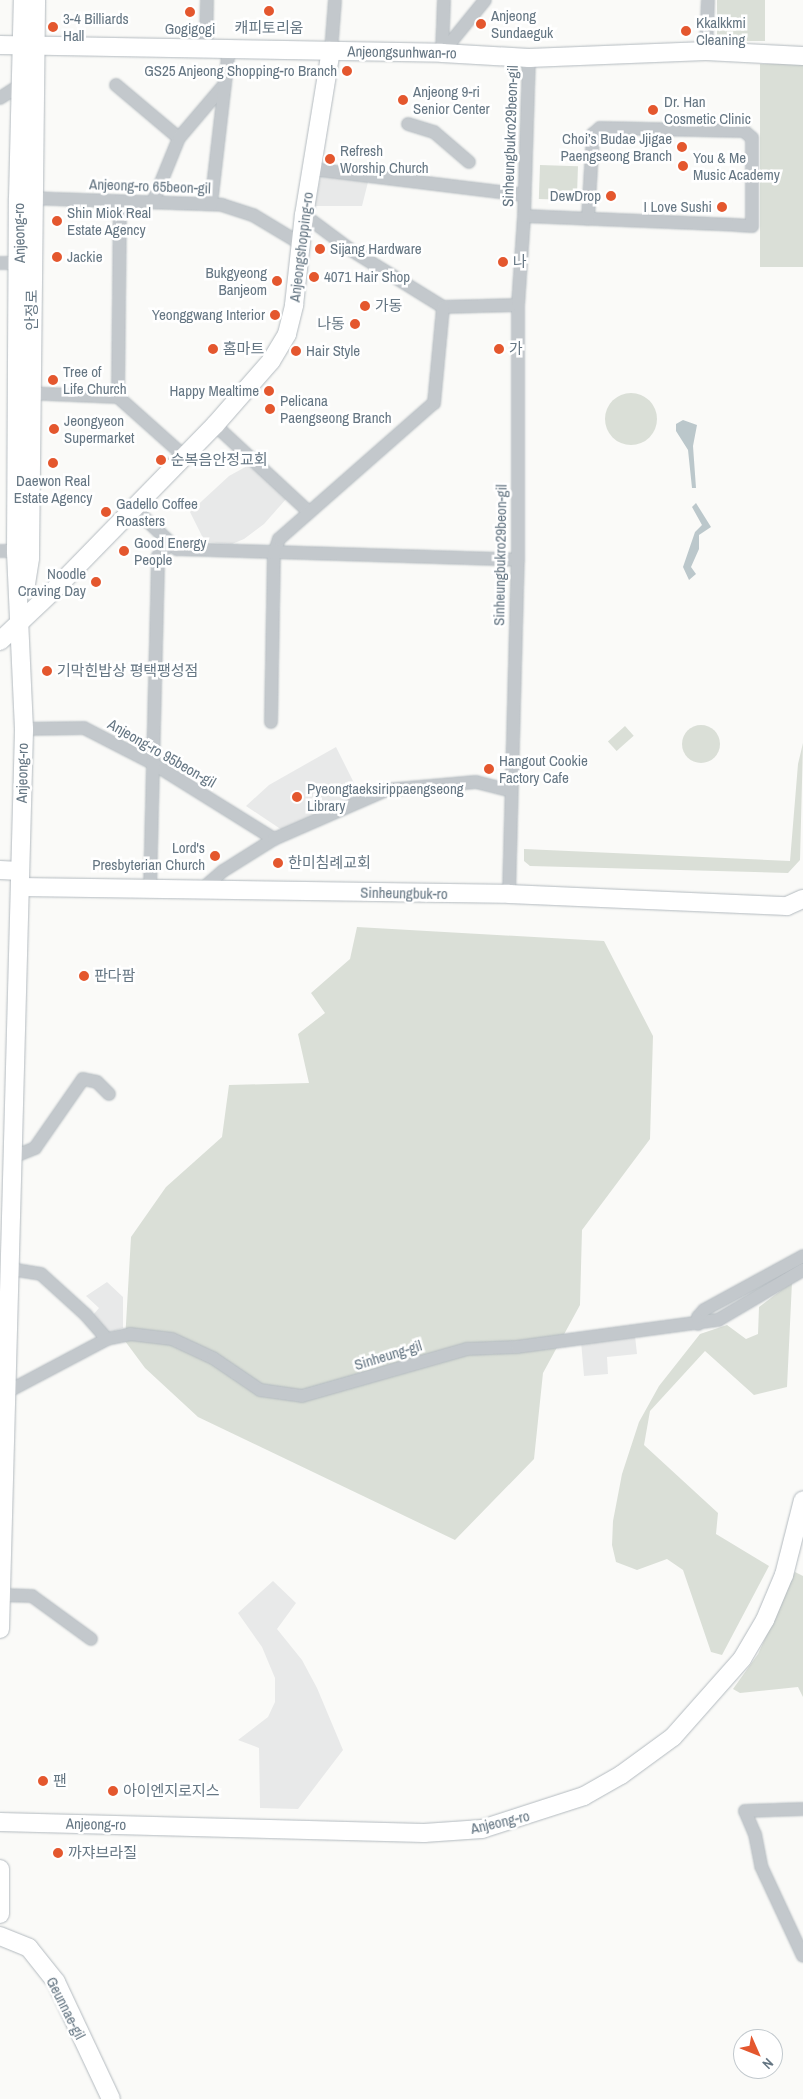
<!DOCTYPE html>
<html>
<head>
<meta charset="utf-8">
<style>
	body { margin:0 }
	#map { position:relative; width:803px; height:2099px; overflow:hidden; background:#fafaf8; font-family:"Archivo Narrow","Noto Sans KR",sans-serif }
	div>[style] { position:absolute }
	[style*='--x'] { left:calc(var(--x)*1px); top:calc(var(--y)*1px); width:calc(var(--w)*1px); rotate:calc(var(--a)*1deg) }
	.built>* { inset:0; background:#e8e9e9 }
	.green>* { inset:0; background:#dadfd7; transform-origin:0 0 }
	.round { border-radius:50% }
	.water>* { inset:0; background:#bbc7cb }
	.roads { filter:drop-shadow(0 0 1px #b3babf) drop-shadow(0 0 1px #b3babf) }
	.street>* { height:12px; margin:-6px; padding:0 6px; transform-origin:6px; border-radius:6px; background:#c3c8cc }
	.secondary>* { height:18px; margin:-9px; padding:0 9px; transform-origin:9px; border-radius:9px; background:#fff }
	.dots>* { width:14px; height:14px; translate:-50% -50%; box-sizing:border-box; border:2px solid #fff; border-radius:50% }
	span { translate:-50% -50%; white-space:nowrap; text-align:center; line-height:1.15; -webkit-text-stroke:5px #fff; paint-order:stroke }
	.poi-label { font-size:15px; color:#657683 }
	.left { translate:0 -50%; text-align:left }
	.right { translate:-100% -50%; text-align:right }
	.street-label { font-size:15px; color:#657683 }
	.north { position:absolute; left:733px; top:2029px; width:50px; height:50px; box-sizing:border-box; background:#fff; border:1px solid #c1c8cd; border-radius:50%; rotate:134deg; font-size:14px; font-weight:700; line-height:20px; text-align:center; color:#657683 }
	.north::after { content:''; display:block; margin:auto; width:18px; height:22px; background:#e4572e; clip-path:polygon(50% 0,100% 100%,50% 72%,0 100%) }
</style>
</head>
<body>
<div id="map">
	<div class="built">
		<div style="clip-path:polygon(321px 174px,368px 182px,362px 206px,315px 206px)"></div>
		<div style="clip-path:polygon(249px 465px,287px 498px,264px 524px,244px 539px,232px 544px,205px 542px,190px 512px,229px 476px)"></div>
		<div style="clip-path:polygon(336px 747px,362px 799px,282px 830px,246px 806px,269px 785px)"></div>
		<div style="clip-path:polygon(107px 1282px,123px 1297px,123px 1328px,108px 1333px,93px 1315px,99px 1308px,86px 1296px)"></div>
		<div style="clip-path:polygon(635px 1336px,637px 1354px,607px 1357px,608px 1374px,584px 1376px,581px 1341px)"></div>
		<div style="clip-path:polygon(273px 1581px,296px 1603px,277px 1629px,302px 1660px,317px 1688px,343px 1750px,298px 1809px,260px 1808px,259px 1748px,238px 1740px,268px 1717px,275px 1702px,275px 1678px,262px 1647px,238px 1613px)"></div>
	</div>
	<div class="green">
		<div style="left:717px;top:0;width:48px;height:41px"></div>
		<div style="left:760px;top:64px;width:43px;height:203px"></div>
		<div style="left:540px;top:165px;width:38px;height:34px;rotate:2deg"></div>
		<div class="round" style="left:605px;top:393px;width:52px;height:52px"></div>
		<div class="round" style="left:682px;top:725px;width:38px;height:38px"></div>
		<div style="left:625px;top:726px;width:13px;height:23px;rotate:48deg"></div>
		<div style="clip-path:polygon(803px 743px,800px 860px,788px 873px,530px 866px,524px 861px,524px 849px,790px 861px,798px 764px)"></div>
		<div style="clip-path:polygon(357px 927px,604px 941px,653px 1036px,650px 1139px,582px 1230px,580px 1305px,543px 1373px,534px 1459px,455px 1540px,198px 1417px,145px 1368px,125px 1341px,131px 1237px,166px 1187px,222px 1137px,229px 1085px,309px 1083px,298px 1034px,325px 1013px,311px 993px,350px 959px)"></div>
		<div style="clip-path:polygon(792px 1282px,787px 1387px,754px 1395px,705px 1351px,650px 1411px,644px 1445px,718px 1513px,716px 1534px,769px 1566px,722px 1655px,711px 1652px,683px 1570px,667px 1559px,637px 1570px,616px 1562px,612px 1545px,613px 1521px,622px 1474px,639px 1422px,659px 1386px,700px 1334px,727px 1325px,746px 1339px,758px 1334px,759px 1307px)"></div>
		<div style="clip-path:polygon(795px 1572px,803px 1576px,803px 1697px,798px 1687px,740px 1693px,733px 1689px,758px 1654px)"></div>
	</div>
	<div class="water">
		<div style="clip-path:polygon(683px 420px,697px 425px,693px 446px,696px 488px,692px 488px,688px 450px,676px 431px,676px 424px)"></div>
		<div style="clip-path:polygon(696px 503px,711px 527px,699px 535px,699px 549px,691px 567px,696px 574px,689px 580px,683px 567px,695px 532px,702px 525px,692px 507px)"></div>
	</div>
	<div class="roads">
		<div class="street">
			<div style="--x:206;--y:47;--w:47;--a:-88.8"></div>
			<div style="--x:331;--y:51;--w:51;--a:-85.5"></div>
			<div style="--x:706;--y:51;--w:51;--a:-87.8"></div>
			<div style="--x:442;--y:52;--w:52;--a:-87.8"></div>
			<div style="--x:442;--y:53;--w:68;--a:-50.9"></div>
			<div style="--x:116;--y:85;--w:82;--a:40.1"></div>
			<div style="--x:0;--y:98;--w:24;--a:-33"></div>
			<div style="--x:20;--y:85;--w:7;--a:0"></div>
			<div style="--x:408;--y:124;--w:27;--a:17"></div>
			<div style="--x:434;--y:132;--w:46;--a:40.6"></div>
			<div style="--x:312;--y:169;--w:214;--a:7"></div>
			<div style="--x:26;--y:198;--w:196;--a:2"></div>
			<div style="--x:222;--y:205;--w:33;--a:18"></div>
			<div style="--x:253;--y:215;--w:56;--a:31.1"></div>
			<div style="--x:120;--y:202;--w:195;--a:90.6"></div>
			<div style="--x:118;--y:397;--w:89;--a:41.8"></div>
			<div style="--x:153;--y:202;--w:69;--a:-67.9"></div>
			<div style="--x:179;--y:138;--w:71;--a:-49.6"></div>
			<div style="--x:211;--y:204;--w:157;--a:-83.4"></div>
			<div style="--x:304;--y:215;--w:59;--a:36.7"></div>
			<div style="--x:351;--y:250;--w:108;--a:31.8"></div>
			<div style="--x:524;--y:216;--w:212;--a:2.4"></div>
			<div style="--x:736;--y:225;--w:16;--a:4"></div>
			<div style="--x:752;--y:226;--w:88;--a:-90"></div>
			<div style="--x:752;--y:138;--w:11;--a:-139"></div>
			<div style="--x:744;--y:131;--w:144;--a:-178.8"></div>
			<div style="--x:600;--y:128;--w:9;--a:139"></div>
			<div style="--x:593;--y:134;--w:85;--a:93.4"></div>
			<div style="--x:0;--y:263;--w:24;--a:0"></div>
			<div style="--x:443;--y:307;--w:75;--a:-1.5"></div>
			<div style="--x:24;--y:393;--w:94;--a:2.4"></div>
			<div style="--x:215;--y:425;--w:128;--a:42.8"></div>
			<div style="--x:133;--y:507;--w:61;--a:43.7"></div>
			<div style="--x:177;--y:549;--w:341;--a:1.8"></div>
			<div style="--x:0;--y:551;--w:16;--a:0"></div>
			<div style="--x:271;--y:722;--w:169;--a:-89"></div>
			<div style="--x:274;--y:553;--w:15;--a:-70"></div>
			<div style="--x:279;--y:539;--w:206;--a:-41.3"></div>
			<div style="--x:434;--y:403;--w:96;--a:-84.6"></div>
			<div style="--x:24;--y:729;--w:60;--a:-1"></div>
			<div style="--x:84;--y:728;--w:76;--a:27.2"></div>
			<div style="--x:152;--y:763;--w:144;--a:31.9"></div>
			<div style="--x:150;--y:889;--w:333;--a:-88.6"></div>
			<div style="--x:158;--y:556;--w:18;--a:-43"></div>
			<div style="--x:201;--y:890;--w:29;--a:-41"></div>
			<div style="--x:223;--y:871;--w:60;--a:-32.1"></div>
			<div style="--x:274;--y:839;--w:122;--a:-23.6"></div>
			<div style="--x:386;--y:790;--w:90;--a:-5.1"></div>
			<div style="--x:476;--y:782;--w:36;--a:14"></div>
			<div style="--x:509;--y:894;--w:334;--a:-88.5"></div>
			<div style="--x:518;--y:560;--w:255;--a:-90"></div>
			<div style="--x:518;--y:305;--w:89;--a:-86.1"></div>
			<div style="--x:524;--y:216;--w:158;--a:-88.2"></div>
			<div style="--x:13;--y:1157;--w:24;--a:-22"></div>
			<div style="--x:35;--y:1148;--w:84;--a:-55.2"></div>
			<div style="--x:83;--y:1079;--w:14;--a:12"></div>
			<div style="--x:97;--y:1082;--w:17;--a:45"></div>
			<div style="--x:10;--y:1269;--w:31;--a:9"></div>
			<div style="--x:41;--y:1274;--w:61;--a:42.3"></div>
			<div style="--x:86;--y:1315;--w:32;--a:49"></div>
			<div style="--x:107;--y:1339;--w:24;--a:-12"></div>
			<div style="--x:130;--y:1334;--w:42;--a:6.8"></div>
			<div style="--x:172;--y:1339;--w:45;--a:24.9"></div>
			<div style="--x:213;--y:1358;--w:57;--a:34.2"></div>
			<div style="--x:260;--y:1390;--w:42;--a:8.1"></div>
			<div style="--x:302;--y:1396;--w:172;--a:-15.9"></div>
			<div style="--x:467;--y:1349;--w:50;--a:-2.3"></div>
			<div style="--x:517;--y:1347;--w:203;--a:-7.7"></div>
			<div style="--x:718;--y:1320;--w:99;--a:-30.5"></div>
			<div style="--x:698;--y:1324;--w:7;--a:-90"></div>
			<div style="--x:698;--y:1317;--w:9;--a:-49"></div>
			<div style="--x:704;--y:1310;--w:113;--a:-28.6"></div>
			<div style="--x:7;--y:1392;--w:113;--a:-27.9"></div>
			<div style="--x:1;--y:1595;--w:31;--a:2"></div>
			<div style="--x:32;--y:1596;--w:73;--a:36.1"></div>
			<div style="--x:803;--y:1809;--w:58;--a:178"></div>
			<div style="--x:745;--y:1811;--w:25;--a:67"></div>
			<div style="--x:755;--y:1834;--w:33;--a:79"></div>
			<div style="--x:761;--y:1866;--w:99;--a:65"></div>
		</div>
		<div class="secondary">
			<div style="--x:0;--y:45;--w:442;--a:1"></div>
			<div style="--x:442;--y:53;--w:87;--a:3.3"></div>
			<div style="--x:529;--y:58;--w:177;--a:-2.3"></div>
			<div style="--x:706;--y:51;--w:97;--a:3"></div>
			<div style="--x:26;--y:584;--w:26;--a:-81"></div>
			<div style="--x:30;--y:558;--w:558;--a:-89.38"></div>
			<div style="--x:0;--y:641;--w:70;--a:-43.3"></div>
			<div style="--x:51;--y:593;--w:235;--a:-45.7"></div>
			<div style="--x:215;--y:425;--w:85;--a:-48.8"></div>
			<div style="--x:271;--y:361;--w:31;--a:-59"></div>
			<div style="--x:287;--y:334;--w:30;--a:-76"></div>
			<div style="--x:294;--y:305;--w:91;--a:-83.7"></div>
			<div style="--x:304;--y:215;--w:166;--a:-80.7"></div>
			<div style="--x:0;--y:870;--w:20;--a:3"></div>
			<div style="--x:20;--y:887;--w:489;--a:0.8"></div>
			<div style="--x:509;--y:894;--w:278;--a:2.5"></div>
			<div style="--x:787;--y:906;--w:17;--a:-24"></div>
			<div style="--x:0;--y:1629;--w:900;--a:-88.47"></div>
			<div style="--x:24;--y:729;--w:178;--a:-92.6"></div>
			<div style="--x:16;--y:551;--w:353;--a:-89.7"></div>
			<div style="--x:18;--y:198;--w:198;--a:-88.6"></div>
			<div style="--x:0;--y:1822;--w:424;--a:1.5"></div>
			<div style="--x:424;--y:1833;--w:58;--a:-3.9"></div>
			<div style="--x:482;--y:1829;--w:107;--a:-17.9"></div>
			<div style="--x:584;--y:1796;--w:43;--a:-29.6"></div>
			<div style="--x:621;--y:1775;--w:64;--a:-36.2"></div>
			<div style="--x:673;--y:1737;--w:104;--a:-48.5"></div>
			<div style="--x:742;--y:1659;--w:45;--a:-59.5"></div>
			<div style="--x:765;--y:1620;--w:49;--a:-67.1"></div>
			<div style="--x:784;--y:1575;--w:77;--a:-75.8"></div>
			<div style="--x:0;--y:1869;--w:45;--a:90"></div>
			<div style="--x:0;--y:1936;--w:31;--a:22"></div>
			<div style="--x:29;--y:1948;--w:43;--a:51.5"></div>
			<div style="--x:56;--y:1982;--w:129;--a:64.8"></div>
		</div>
	</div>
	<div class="dots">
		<div style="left:269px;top:11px;background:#e4572e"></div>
		<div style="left:190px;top:12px;background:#e4572e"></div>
		<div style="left:481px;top:24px;background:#e4572e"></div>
		<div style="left:53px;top:27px;background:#e4572e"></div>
		<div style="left:686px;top:31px;background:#e4572e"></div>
		<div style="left:347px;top:71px;background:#e4572e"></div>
		<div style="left:403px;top:100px;background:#e4572e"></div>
		<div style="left:653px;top:110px;background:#e4572e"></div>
		<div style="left:682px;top:147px;background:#e4572e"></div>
		<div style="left:330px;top:159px;background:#e4572e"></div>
		<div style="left:683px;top:166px;background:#e4572e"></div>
		<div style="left:611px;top:196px;background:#e4572e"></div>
		<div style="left:722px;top:207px;background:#e4572e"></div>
		<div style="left:57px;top:221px;background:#e4572e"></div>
		<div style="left:320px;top:249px;background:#e4572e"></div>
		<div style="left:57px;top:257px;background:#e4572e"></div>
		<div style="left:503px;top:262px;background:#e4572e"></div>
		<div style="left:314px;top:277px;background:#e4572e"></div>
		<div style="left:277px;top:281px;background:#e4572e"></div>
		<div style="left:365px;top:306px;background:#e4572e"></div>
		<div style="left:275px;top:315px;background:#e4572e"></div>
		<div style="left:355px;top:324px;background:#e4572e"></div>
		<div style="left:213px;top:349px;background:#e4572e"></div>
		<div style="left:499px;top:349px;background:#e4572e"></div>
		<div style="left:296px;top:351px;background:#e4572e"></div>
		<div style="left:53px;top:380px;background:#e4572e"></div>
		<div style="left:269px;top:391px;background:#e4572e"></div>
		<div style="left:270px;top:409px;background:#e4572e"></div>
		<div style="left:54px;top:429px;background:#e4572e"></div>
		<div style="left:161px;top:460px;background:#e4572e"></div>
		<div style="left:53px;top:463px;background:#e4572e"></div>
		<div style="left:106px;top:512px;background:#e4572e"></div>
		<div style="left:124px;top:551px;background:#e4572e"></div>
		<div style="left:96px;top:582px;background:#e4572e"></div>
		<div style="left:47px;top:671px;background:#e4572e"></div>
		<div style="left:489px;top:769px;background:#e4572e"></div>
		<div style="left:297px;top:797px;background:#e4572e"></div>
		<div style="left:215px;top:856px;background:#e4572e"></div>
		<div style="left:278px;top:863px;background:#e4572e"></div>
		<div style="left:84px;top:976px;background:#e4572e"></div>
		<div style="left:43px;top:1781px;background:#e4572e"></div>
		<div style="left:113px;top:1791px;background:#e4572e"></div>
		<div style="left:58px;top:1853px;background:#e4572e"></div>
	</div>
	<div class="poi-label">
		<span class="left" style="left:491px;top:24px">Anjeong<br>Sundaeguk</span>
		<span class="left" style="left:63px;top:27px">3-4 Billiards<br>Hall</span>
		<span class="left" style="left:696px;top:31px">Kkalkkmi<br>Cleaning</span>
		<span style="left:269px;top:28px">캐피토리움</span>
		<span style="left:190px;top:29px">Gogigogi</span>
		<span class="right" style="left:337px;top:71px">GS25 Anjeong Shopping-ro Branch</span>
		<span class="left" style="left:413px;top:100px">Anjeong 9-ri<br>Senior Center</span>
		<span class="left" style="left:664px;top:110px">Dr. Han<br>Cosmetic Clinic</span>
		<span class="right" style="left:672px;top:147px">Choi’s Budae Jjigae<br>Paengseong Branch</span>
		<span class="left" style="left:340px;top:159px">Refresh<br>Worship Church</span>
		<span class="left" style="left:693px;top:166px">You &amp; Me<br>Music Academy</span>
		<span class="right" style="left:601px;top:196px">DewDrop</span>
		<span class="right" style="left:712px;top:207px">I Love Sushi</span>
		<span class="left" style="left:67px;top:221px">Shin Miok Real<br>Estate Agency</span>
		<span class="left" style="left:330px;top:249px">Sijang Hardware</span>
		<span class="left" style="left:67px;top:257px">Jackie</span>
		<span class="left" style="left:513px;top:262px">나</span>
		<span class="right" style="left:267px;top:281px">Bukgyeong<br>Banjeom</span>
		<span class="left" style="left:324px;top:277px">4071 Hair Shop</span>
		<span class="left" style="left:375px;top:306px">가동</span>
		<span class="right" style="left:265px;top:315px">Yeonggwang Interior</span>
		<span class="right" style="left:345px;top:324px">나동</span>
		<span class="left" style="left:223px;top:349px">홈마트</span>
		<span class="left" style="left:509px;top:349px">가</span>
		<span class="left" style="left:306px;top:351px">Hair Style</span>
		<span class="left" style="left:63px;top:380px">Tree of<br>Life Church</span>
		<span class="right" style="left:259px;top:391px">Happy Mealtime</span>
		<span class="left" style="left:280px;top:409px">Pelicana<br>Paengseong Branch</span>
		<span class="left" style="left:64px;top:429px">Jeongyeon<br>Supermarket</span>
		<span class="left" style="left:171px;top:460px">순복음안정교회</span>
		<span style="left:53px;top:489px">Daewon Real<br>Estate Agency</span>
		<span class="left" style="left:116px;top:512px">Gadello Coffee<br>Roasters</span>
		<span class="left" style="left:134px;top:551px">Good Energy<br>People</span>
		<span class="right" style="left:86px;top:582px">Noodle<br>Craving Day</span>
		<span class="left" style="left:57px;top:671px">기막힌밥상 평택팽성점</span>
		<span class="left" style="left:499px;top:769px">Hangout Cookie<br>Factory Cafe</span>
		<span class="left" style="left:307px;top:797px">Pyeongtaeksirippaengseong<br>Library</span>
		<span class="right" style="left:205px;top:856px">Lord's<br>Presbyterian Church</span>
		<span class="left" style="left:288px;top:863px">한미침례교회</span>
		<span class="left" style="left:94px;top:976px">판다팜</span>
		<span class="left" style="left:53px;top:1781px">팬</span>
		<span class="left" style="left:123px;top:1791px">아이엔지로지스</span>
		<span class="left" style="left:68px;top:1853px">까쟈브라질</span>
	</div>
	<div class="street-label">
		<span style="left:402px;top:52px;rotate:1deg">Anjeongsunhwan-ro</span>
		<span style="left:510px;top:136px;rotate:-88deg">Sinheungbukro29beon-gil</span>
		<span style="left:150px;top:186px;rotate:2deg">Anjeong-ro 65beon-gil</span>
		<span style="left:19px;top:233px;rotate:-91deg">Anjeong-ro</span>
		<span style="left:301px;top:247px;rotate:-83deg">Anjeongshopping-ro</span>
		<span style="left:32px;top:310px;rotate:-90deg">안정로</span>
		<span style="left:500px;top:555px;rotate:-89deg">Sinheungbukro29beon-gil</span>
		<span style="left:162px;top:753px;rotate:30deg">Anjeong-ro 95beon-gil</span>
		<span style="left:22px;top:773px;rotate:-89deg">Anjeong-ro</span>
		<span style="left:404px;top:893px;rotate:1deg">Sinheungbuk-ro</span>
		<span style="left:388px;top:1355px;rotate:-17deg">Sinheung-gil</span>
		<span style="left:500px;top:1822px;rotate:-13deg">Anjeong-ro</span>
		<span style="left:96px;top:1824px;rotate:1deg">Anjeong-ro</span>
		<span style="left:66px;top:2008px;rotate:63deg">Geunnae-gil</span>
	</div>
	<div class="north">N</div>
</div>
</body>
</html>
